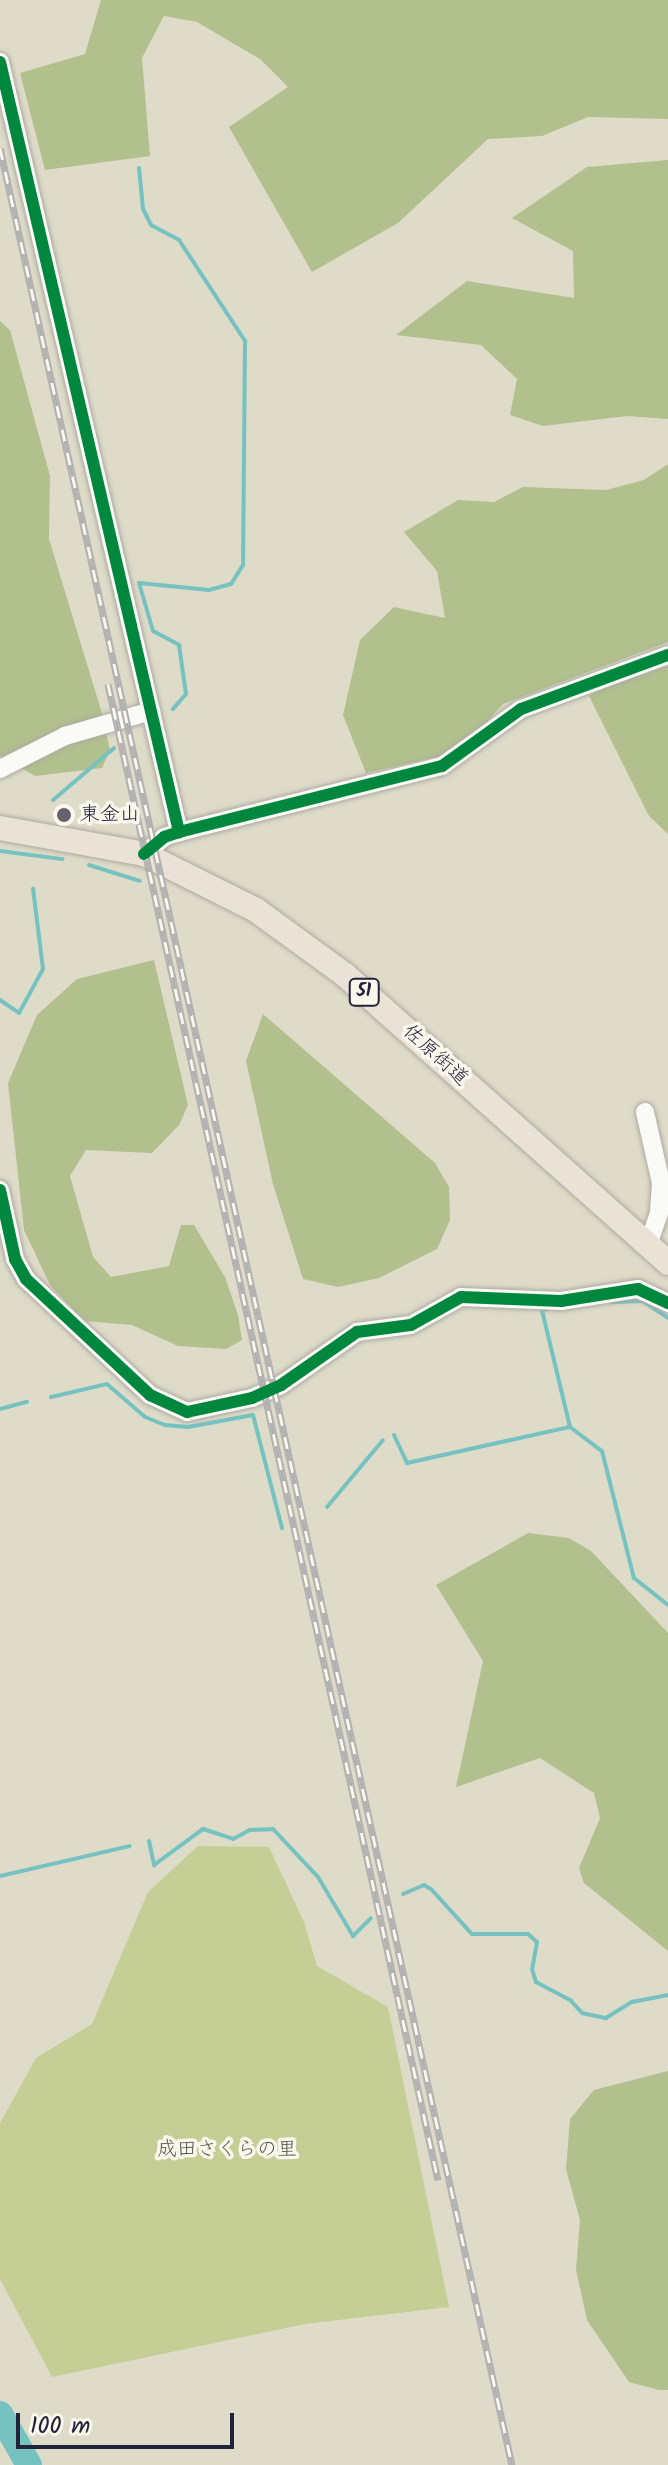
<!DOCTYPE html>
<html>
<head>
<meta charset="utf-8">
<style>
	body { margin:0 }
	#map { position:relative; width:668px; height:2465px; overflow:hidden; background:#dfdbc9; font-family:Kalam,"Klee One",sans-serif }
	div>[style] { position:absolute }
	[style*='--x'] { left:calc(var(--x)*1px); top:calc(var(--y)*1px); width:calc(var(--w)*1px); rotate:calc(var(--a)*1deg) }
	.green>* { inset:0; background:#c5ce94 }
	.forest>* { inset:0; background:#b1c08d }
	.stream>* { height:4px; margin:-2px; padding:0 2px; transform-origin:2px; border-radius:2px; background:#75c2c1 }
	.river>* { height:26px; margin:-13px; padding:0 13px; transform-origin:13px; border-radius:13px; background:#75c2c1 }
	.roads { filter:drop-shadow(0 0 2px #acaaa1) drop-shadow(0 0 2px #acaaa1) }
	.minor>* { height:18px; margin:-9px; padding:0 9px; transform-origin:9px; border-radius:9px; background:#fafaf7 }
	.highway>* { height:24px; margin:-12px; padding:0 12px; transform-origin:12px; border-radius:12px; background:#eae2d6 }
	.rail>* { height:7px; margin-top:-3.5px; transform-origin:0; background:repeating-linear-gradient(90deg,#fbf7ec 0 12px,#b2b1b2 0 24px); box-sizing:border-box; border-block:2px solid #b2b1b2 }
	.cycleway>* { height:12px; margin:-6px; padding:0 6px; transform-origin:6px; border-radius:6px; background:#00873e }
	.dots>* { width:22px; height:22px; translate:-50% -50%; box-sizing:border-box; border:4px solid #fbf7ec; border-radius:50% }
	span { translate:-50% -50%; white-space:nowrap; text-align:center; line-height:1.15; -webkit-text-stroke:7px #fbf7ec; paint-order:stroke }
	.shield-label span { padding:2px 6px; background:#fbf7ec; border:2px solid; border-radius:6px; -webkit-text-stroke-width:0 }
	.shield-label { font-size:18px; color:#22223b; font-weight:700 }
	.poi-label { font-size:20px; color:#22223b }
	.left { translate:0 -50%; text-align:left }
	.street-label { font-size:20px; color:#22223b }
	.park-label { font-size:20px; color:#535a4b }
	.scale { position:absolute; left:16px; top:2413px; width:218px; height:36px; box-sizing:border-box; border:4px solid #22223b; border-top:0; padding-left:10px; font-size:24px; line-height:28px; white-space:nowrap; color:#22223b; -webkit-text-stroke:6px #fbf7ec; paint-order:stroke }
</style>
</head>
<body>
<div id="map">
	<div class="green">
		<div style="clip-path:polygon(198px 1846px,269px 1847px,304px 1922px,317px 1966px,388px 2007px,449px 2307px,305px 2324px,52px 2377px,0 2279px,0 2123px,36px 2058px,92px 2024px,148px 1892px)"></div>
	</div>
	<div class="forest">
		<div style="clip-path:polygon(101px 0,668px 0,668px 119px,588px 117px,542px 136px,488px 139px,398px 223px,312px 272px,229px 127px,288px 87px,260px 59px,197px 22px,164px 16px,142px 58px,150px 156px,45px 170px,20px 73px,85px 54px)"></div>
		<div style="clip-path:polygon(668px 160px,668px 419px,627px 416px,543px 426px,510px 415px,517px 379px,481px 345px,396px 335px,467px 281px,574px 298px,573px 251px,512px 218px,587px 167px)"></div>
		<div style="clip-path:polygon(0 321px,10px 330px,50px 476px,49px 539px,101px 710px,110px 750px,102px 768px,35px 776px,0 756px)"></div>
		<div style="clip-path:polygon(668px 464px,668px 642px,503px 704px,474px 736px,441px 756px,366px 773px,343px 715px,360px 640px,394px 607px,445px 618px,437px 571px,404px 532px,458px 500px,494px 502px,523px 487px,606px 490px,644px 480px)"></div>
		<div style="clip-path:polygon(668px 652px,668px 834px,649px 816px,589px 696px)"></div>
		<div style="clip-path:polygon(154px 960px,188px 1105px,179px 1125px,152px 1153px,86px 1150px,70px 1176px,93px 1257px,111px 1277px,169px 1266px,181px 1225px,194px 1225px,225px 1277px,238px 1315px,242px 1340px,226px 1349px,178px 1346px,132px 1325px,85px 1321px,50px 1285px,24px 1230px,8px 1083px,37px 1015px,77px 979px)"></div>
		<div style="clip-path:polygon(263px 1014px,435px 1163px,449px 1187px,450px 1220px,437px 1249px,379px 1278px,338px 1287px,303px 1279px,273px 1184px,246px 1061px)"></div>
		<div style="clip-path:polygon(528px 1533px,569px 1538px,591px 1551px,668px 1633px,668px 1951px,584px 1883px,579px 1868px,600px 1818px,594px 1793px,540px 1758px,456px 1787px,483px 1661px,436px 1585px)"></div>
		<div style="clip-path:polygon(668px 2071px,668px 2390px,659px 2390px,629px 2382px,587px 2320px,576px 2270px,580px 2220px,566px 2169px,570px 2119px,594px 2090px)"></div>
	</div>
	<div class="stream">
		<div style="--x:139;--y:168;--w:41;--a:84.4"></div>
		<div style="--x:143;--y:209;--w:18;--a:63"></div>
		<div style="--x:151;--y:225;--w:32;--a:28"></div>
		<div style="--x:179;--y:240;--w:121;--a:56.8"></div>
		<div style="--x:245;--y:341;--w:224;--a:90.5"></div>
		<div style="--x:243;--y:565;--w:22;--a:122"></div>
		<div style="--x:231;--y:584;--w:23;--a:165"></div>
		<div style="--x:209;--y:590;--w:70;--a:-174.3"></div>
		<div style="--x:139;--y:583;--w:50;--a:73.7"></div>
		<div style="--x:153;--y:631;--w:30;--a:28"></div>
		<div style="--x:179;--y:645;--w:49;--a:81.9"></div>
		<div style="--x:186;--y:694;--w:20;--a:131"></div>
		<div style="--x:53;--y:800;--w:80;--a:-40.4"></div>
		<div style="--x:0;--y:851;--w:63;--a:7.4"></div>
		<div style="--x:89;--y:865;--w:53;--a:17.4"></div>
		<div style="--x:0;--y:1000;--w:23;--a:34"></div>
		<div style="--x:19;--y:1013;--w:50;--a:-61.4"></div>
		<div style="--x:43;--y:969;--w:81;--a:-97.1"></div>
		<div style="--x:612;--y:1302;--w:31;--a:-2"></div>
		<div style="--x:643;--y:1301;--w:30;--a:34"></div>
		<div style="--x:51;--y:1397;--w:57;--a:-13.1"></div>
		<div style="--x:107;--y:1384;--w:50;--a:41"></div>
		<div style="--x:145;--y:1417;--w:22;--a:22"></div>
		<div style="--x:165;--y:1425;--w:23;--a:5"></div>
		<div style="--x:188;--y:1427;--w:66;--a:-10.5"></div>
		<div style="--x:253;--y:1415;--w:117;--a:75.6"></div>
		<div style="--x:0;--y:1409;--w:28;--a:-15"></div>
		<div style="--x:570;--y:1427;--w:40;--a:37"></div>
		<div style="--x:602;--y:1451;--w:131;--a:75.9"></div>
		<div style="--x:634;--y:1578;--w:43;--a:38.5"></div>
		<div style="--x:394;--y:1435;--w:31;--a:65"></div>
		<div style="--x:407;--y:1463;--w:167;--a:-12.5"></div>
		<div style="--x:570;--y:1427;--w:120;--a:-103.5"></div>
		<div style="--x:542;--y:1310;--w:5;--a:-11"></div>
		<div style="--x:327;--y:1507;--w:87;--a:-50.1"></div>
		<div style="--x:149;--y:1841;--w:25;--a:78"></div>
		<div style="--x:154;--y:1865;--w:61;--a:-36.3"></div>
		<div style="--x:203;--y:1829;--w:32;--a:18"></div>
		<div style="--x:233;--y:1839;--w:19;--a:-28"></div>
		<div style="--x:250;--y:1830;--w:23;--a:-2"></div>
		<div style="--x:273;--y:1829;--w:66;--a:46.8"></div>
		<div style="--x:318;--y:1877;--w:69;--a:59.3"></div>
		<div style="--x:353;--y:1936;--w:25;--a:-45"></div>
		<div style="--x:0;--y:1876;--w:133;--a:-13"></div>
		<div style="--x:403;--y:1894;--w:23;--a:-23"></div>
		<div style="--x:424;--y:1885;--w:8;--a:30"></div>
		<div style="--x:431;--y:1889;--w:61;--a:47.7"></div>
		<div style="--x:472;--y:1934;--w:56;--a:0"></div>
		<div style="--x:528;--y:1934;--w:12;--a:42"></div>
		<div style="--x:537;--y:1942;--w:27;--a:100"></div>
		<div style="--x:532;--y:1969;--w:14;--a:73"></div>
		<div style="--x:536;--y:1982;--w:40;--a:28"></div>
		<div style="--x:571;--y:2001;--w:16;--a:47"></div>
		<div style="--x:582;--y:2013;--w:25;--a:12"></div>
		<div style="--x:606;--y:2018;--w:31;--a:-32"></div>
		<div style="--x:632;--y:2002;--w:37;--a:-11"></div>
	</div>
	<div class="river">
		<div style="--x:0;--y:2414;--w:59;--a:60.4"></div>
	</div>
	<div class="roads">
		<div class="minor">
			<div style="--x:0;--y:62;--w:791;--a:76.91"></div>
			<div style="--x:0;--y:769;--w:73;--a:-26.9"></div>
			<div style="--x:65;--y:736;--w:90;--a:-16.2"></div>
			<div style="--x:144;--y:854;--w:26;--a:-40"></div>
			<div style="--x:164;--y:837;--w:16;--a:-18"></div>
			<div style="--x:179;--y:832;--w:271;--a:-14.1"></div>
			<div style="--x:442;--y:766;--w:97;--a:-35.8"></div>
			<div style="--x:521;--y:709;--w:157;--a:-20.2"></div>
			<div style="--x:645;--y:1112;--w:73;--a:77.3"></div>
			<div style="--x:661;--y:1183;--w:30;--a:94"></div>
			<div style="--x:659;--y:1213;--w:34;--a:109"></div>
			<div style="--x:0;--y:1190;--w:71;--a:77.7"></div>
			<div style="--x:15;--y:1259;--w:23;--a:61"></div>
			<div style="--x:26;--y:1279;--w:170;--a:43.1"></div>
			<div style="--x:150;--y:1395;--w:41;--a:24.7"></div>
			<div style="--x:187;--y:1412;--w:66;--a:-12.2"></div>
			<div style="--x:252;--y:1398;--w:32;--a:-24"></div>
			<div style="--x:281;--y:1385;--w:93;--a:-34.9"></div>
			<div style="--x:357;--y:1332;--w:54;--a:-7.4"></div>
			<div style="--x:411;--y:1325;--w:57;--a:-29.2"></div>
			<div style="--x:461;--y:1297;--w:100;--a:2.3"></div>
			<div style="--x:561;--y:1301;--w:78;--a:-8.9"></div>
			<div style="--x:638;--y:1289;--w:33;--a:25"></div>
		</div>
		<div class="highway">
			<div style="--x:0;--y:828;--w:146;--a:10.2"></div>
			<div style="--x:144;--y:854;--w:125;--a:26.6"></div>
			<div style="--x:256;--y:910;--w:110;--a:36.1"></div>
			<div style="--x:345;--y:975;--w:433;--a:41.7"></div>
		</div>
	</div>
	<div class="rail">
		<div style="--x:0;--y:148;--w:2373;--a:77.54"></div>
		<div style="--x:108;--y:684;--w:1532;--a:77.56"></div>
	</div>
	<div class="cycleway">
		<div style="--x:0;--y:62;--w:791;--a:76.91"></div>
		<div style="--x:144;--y:854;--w:26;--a:-40"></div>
		<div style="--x:164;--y:837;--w:16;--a:-18"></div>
		<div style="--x:179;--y:832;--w:271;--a:-14.1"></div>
		<div style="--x:442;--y:766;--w:97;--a:-35.8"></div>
		<div style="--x:521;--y:709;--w:157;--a:-20.2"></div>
		<div style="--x:0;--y:1190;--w:71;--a:77.7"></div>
		<div style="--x:15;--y:1259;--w:23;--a:61"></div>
		<div style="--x:26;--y:1279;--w:170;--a:43.1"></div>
		<div style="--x:150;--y:1395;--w:41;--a:24.7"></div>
		<div style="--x:187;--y:1412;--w:66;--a:-12.2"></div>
		<div style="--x:252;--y:1398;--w:32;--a:-24"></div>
		<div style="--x:281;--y:1385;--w:93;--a:-34.9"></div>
		<div style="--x:357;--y:1332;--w:54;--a:-7.4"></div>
		<div style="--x:411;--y:1325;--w:57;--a:-29.2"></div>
		<div style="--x:461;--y:1297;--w:100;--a:2.3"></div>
		<div style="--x:561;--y:1301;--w:78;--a:-8.9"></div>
		<div style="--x:638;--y:1289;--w:33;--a:25"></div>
	</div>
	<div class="dots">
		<div style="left:64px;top:815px;background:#64636d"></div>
	</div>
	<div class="shield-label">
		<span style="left:364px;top:992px">51</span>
	</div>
	<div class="poi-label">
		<span class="left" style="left:80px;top:815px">東金山</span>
	</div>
	<div class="street-label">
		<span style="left:435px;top:1056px;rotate:42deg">佐原街道</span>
	</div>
	<div class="park-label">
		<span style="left:227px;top:2150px">成田さくらの里</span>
	</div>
	<div class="scale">100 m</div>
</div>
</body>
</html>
